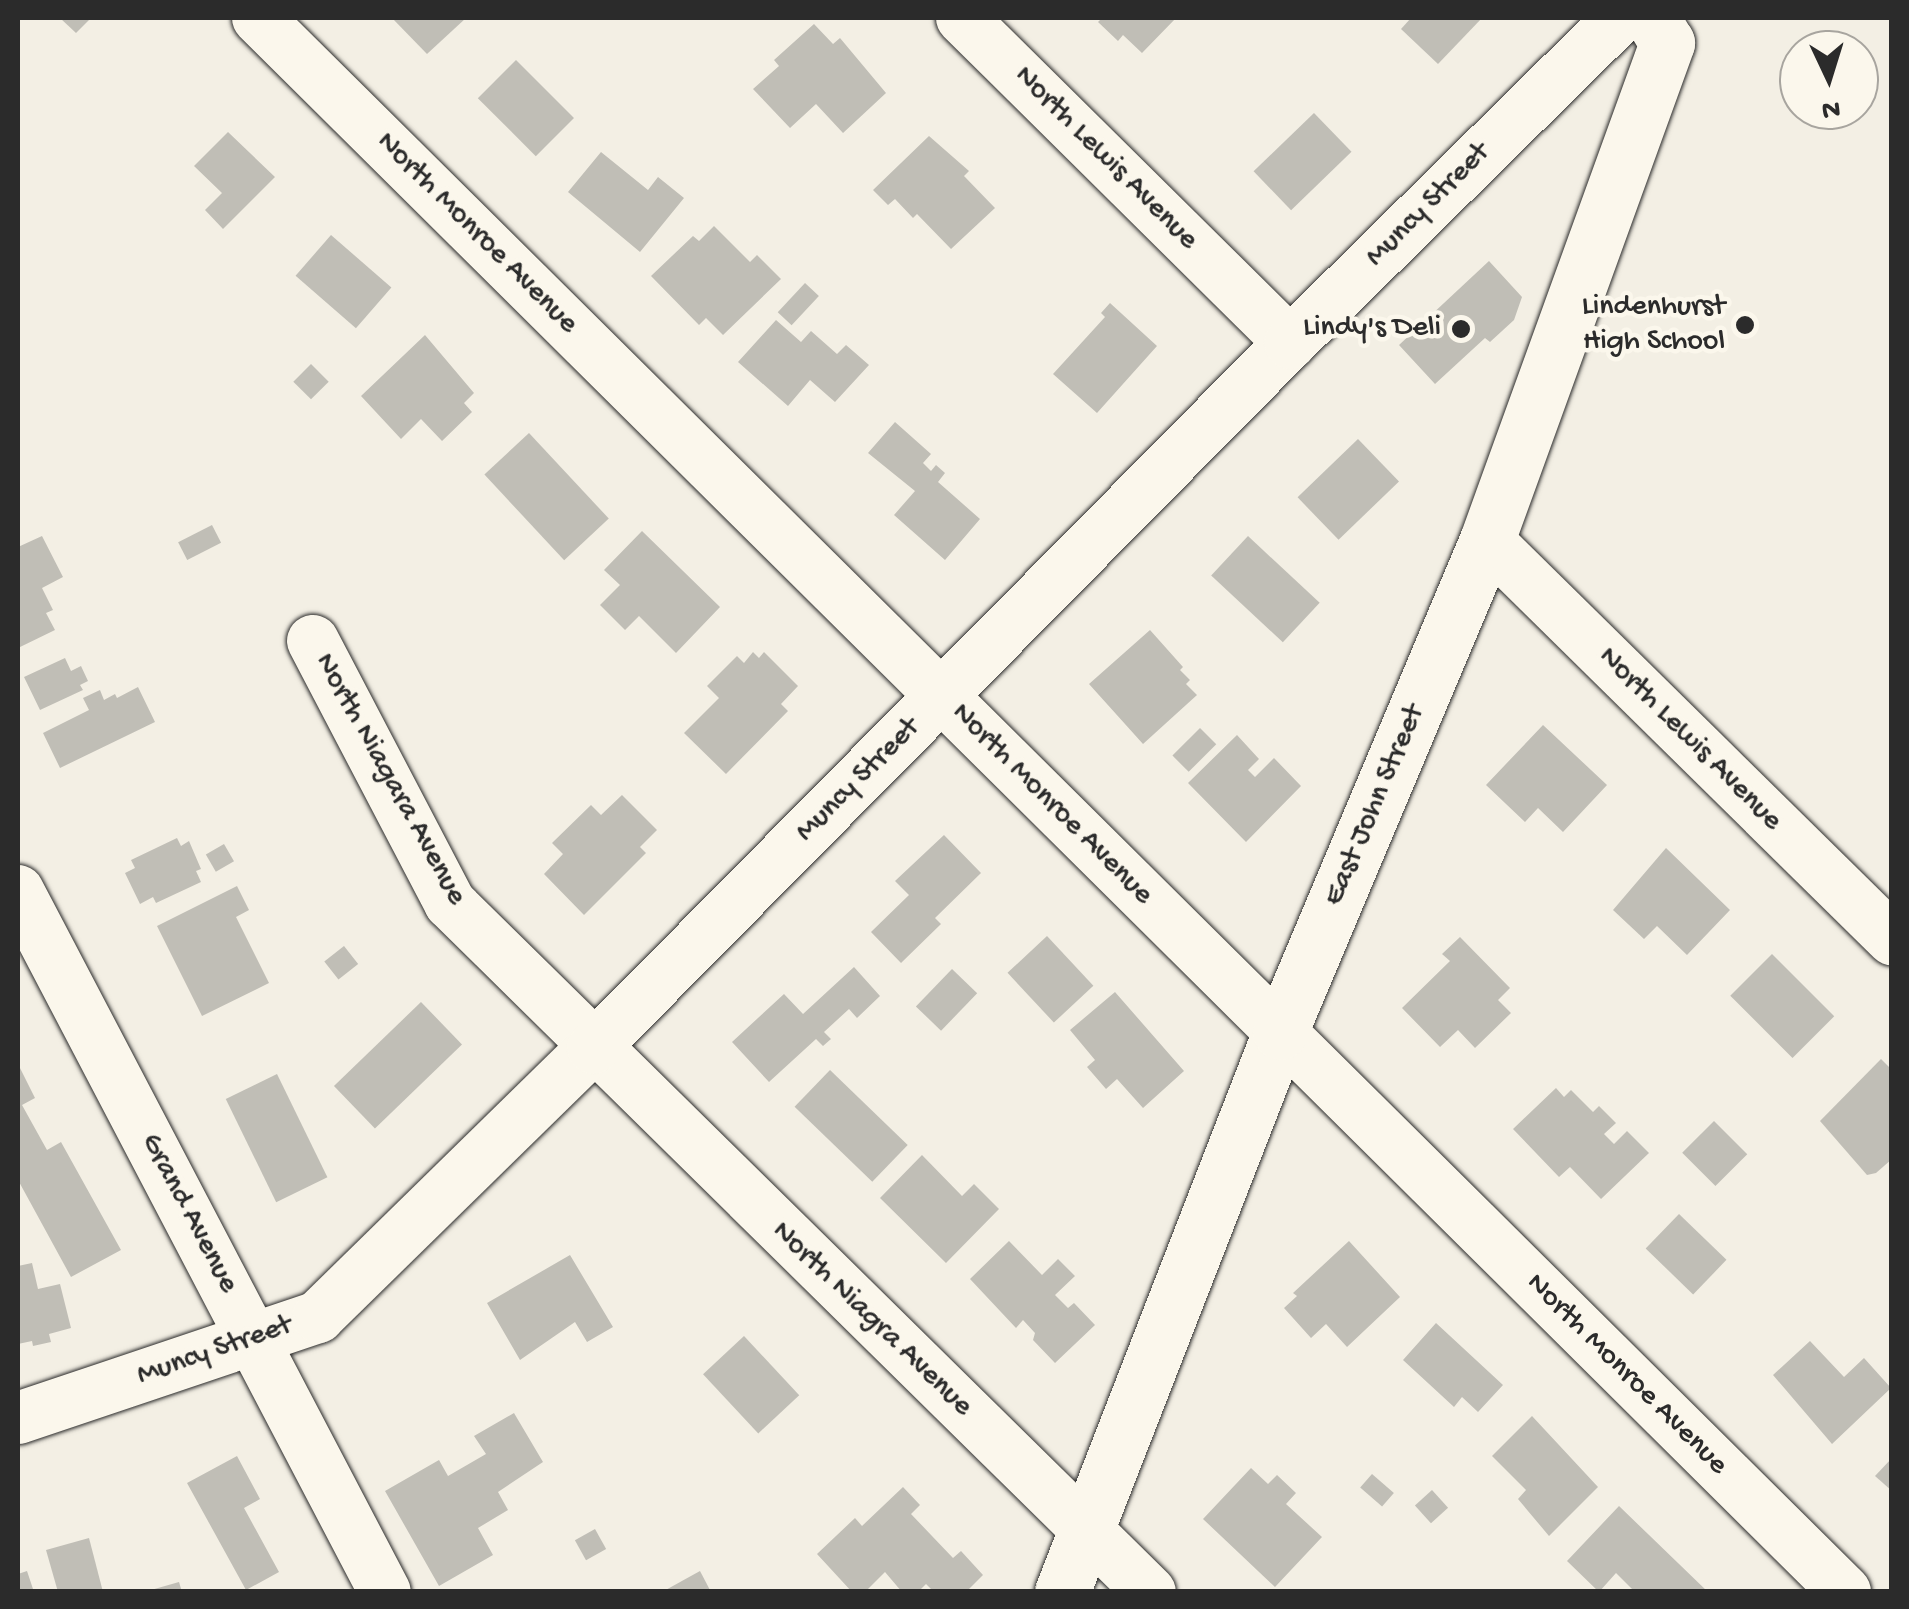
<!DOCTYPE html>
<html>
<head>
<meta charset="utf-8">
<style>
	body { margin:0 }
	#map { position:relative; width:1909px; height:1609px; overflow:hidden; background:#f3efe4; font-family:"Gochi Hand",sans-serif }
	div>[style] { position:absolute }
	[style*='--x'] { left:calc(var(--x)*1px); top:calc(var(--y)*1px); width:calc(var(--w)*1px); rotate:calc(var(--a)*1deg) }
	.building>* { inset:0; background:#c0beb6; transform-origin:0 0 }
	.roads { filter:drop-shadow(0 0 2px #2b2b2b) drop-shadow(0 0 2px #2b2b2b) }
	.street>* { height:52px; margin:-26px; padding:0 26px; transform-origin:26px; border-radius:26px; background:#fbf7ec }
	.secondary>* { height:55px; margin:-27.5px; padding:0 27.5px; transform-origin:27.5px; border-radius:27.5px; background:#fbf7ec }
	.dots>* { width:28px; height:28px; translate:-50% -50%; box-sizing:border-box; border:5px solid #fbf7ec; border-radius:50% }
	span { translate:-50% -50%; white-space:nowrap; text-align:center; line-height:1.15; -webkit-text-stroke:9px #fbf7ec; paint-order:stroke }
	.street-label { font-size:30px; color:#2b2b2b }
	.poi-label { font-size:30px; color:#2b2b2b }
	.right { translate:-100% -50%; text-align:right }
	.frame { position:absolute; inset:0; border:20px solid #2b2b2b; pointer-events:none }
	.north { position:absolute; left:1779px; top:30px; width:100px; height:100px; box-sizing:border-box; background:#fbf7ec; border:2px solid #a8a59f; border-radius:50%; rotate:176deg; font-size:28px; font-weight:700; line-height:40px; text-align:center; color:#2b2b2b }
	.north::after { content:''; display:block; margin:auto; width:35px; height:45px; background:#2b2b2b; clip-path:polygon(50% 0,100% 100%,50% 72%,0 100%) }
</style>
</head>
<body>
<div id="map">
	<div class="building">
		<div style="clip-path:polygon(60px 18px,91px 18px,76px 33px)"></div>
		<div style="clip-path:polygon(392px 18px,466px 18px,427px 54px)"></div>
		<div style="clip-path:polygon(1102px 18px,1176px 18px,1142px 53px,1123px 35px,1118px 41px,1098px 22px)"></div>
		<div style="clip-path:polygon(1411px 18px,1482px 18px,1438px 64px,1401px 29px)"></div>
		<div style="clip-path:polygon(814px 24px,833px 44px,840px 38px,886px 93px,843px 133px,816px 104px,790px 128px,753px 89px,779px 66px,774px 60px)"></div>
		<div style="left:516px;top:60px;width:82px;height:54px;rotate:45deg"></div>
		<div style="left:1314px;top:113px;width:54px;height:84px;rotate:46deg"></div>
		<div style="clip-path:polygon(228px 132px,275px 177px,223px 229px,205px 210px,222px 193px,194px 166px)"></div>
		<div style="clip-path:polygon(929px 136px,969px 171px,964px 176px,995px 208px,951px 249px,917px 214px,913px 218px,895px 199px,888px 205px,873px 190px)"></div>
		<div style="clip-path:polygon(601px 152px,648px 190px,658px 177px,684px 198px,640px 252px,568px 192px)"></div>
		<div style="clip-path:polygon(714px 226px,750px 262px,757px 255px,781px 279px,723px 335px,706px 318px,699px 325px,651px 276px,693px 236px,699px 241px)"></div>
		<div style="left:331px;top:235px;width:80px;height:54px;rotate:41deg"></div>
		<div style="clip-path:polygon(1489px 261px,1522px 297px,1514px 320px,1490px 342px,1485px 338px,1435px 384px,1399px 345px)"></div>
		<div style="left:805px;top:283px;width:19px;height:40px;rotate:43deg"></div>
		<div style="clip-path:polygon(1110px 303px,1157px 346px,1097px 413px,1053px 374px,1105px 317px,1101px 313px)"></div>
		<div style="clip-path:polygon(776px 320px,801px 342px,811px 331px,837px 354px,846px 345px,869px 365px,835px 402px,810px 380px,788px 406px,738px 362px)"></div>
		<div style="clip-path:polygon(425px 335px,474px 393px,464px 403px,472px 412px,442px 441px,421px 419px,401px 439px,361px 396px)"></div>
		<div style="left:311px;top:364px;width:25px;height:25px;rotate:45deg"></div>
		<div style="clip-path:polygon(895px 422px,931px 454px,923px 463px,931px 471px,936px 465px,945px 473px,938px 482px,980px 519px,945px 560px,894px 515px,915px 491px,868px 453px)"></div>
		<div style="left:529px;top:433px;width:117px;height:61px;rotate:47deg"></div>
		<div style="left:1358px;top:439px;width:59px;height:84px;rotate:46deg"></div>
		<div style="left:212px;top:525px;width:20px;height:38px;rotate:63deg"></div>
		<div style="clip-path:polygon(642px 531px,720px 607px,676px 653px,639px 616px,625px 630px,600px 605px,620px 585px,604px 570px)"></div>
		<div style="clip-path:polygon(42px 536px,63px 577px,42px 588px,53px 610px,46px 613px,55px 630px,18px 648px,18px 547px)"></div>
		<div style="left:1248px;top:536px;width:98px;height:54px;rotate:43deg"></div>
		<div style="clip-path:polygon(1150px 630px,1183px 667px,1180px 670px,1190px 680px,1186px 684px,1197px 695px,1143px 744px,1089px 684px)"></div>
		<div style="clip-path:polygon(753px 652px,759px 658px,764px 652px,798px 686px,781px 704px,788px 711px,726px 774px,684px 733px,719px 698px,707px 686px,737px 656px,744px 663px)"></div>
		<div style="clip-path:polygon(65px 658px,71px 671px,81px 666px,88px 681px,80px 685px,83px 690px,40px 710px,24px 677px)"></div>
		<div style="clip-path:polygon(138px 687px,155px 722px,60px 768px,43px 733px,89px 710px,83px 698px,100px 690px,104px 700px,115px 694px,117px 698px)"></div>
		<div style="clip-path:polygon(1543px 725px,1607px 785px,1563px 832px,1538px 808px,1525px 822px,1486px 785px)"></div>
		<div style="left:1200px;top:728px;width:23px;height:39px;rotate:45deg"></div>
		<div style="clip-path:polygon(1237px 735px,1259px 759px,1248px 770px,1255px 777px,1274px 758px,1301px 786px,1246px 842px,1188px 783px)"></div>
		<div style="clip-path:polygon(622px 795px,657px 830px,640px 847px,646px 853px,584px 915px,544px 874px,563px 854px,552px 843px,591px 805px,601px 815px)"></div>
		<div style="clip-path:polygon(944px 835px,981px 873px,935px 918px,941px 924px,901px 963px,871px 932px,909px 895px,895px 881px)"></div>
		<div style="clip-path:polygon(177px 838px,181px 846px,189px 841px,201px 869px,196px 871px,201px 882px,156px 903px,153px 897px,140px 904px,125px 873px,135px 868px,131px 860px)"></div>
		<div style="left:224px;top:844px;width:20px;height:21px;rotate:60deg"></div>
		<div style="clip-path:polygon(1666px 848px,1730px 910px,1687px 955px,1657px 926px,1644px 939px,1613px 910px)"></div>
		<div style="clip-path:polygon(237px 886px,249px 910px,236px 917px,269px 983px,202px 1016px,157px 926px)"></div>
		<div style="left:1047px;top:936px;width:68px;height:54px;rotate:47deg"></div>
		<div style="clip-path:polygon(1460px 937px,1510px 988px,1498px 1000px,1511px 1013px,1475px 1048px,1458px 1030px,1440px 1047px,1402px 1008px,1450px 961px,1442px 954px)"></div>
		<div style="left:344px;top:946px;width:23px;height:25px;rotate:52deg"></div>
		<div style="left:1772px;top:954px;width:88px;height:59px;rotate:45deg"></div>
		<div style="clip-path:polygon(854px 967px,880px 996px,857px 1018px,849px 1009px,824px 1032px,831px 1039px,823px 1046px,816px 1039px,769px 1082px,732px 1042px,784px 994px,803px 1014px)"></div>
		<div style="left:952px;top:969px;width:35px;height:52px;rotate:44deg"></div>
		<div style="clip-path:polygon(1115px 992px,1184px 1071px,1143px 1108px,1117px 1079px,1106px 1089px,1087px 1067px,1095px 1060px,1070px 1030px)"></div>
		<div style="left:421px;top:1002px;width:59px;height:121px;rotate:46deg"></div>
		<div style="clip-path:polygon(1881px 1059px,1892px 1070px,1892px 1159px,1876px 1173px,1867px 1175px,1820px 1121px)"></div>
		<div style="clip-path:polygon(18px 1064px,35px 1098px,22px 1105px,47px 1150px,61px 1142px,121px 1250px,71px 1277px,18px 1180px)"></div>
		<div style="left:830px;top:1070px;width:108px;height:51px;rotate:44deg"></div>
		<div style="left:277px;top:1074px;width:115px;height:57px;rotate:64deg"></div>
		<div style="clip-path:polygon(1556px 1088px,1564px 1097px,1571px 1090px,1593px 1112px,1599px 1106px,1616px 1123px,1604px 1134px,1614px 1144px,1627px 1131px,1649px 1153px,1601px 1199px,1570px 1167px,1559px 1177px,1513px 1129px)"></div>
		<div style="left:1714px;top:1121px;width:47px;height:45px;rotate:45deg"></div>
		<div style="clip-path:polygon(922px 1155px,962px 1196px,974px 1184px,999px 1209px,946px 1263px,880px 1198px)"></div>
		<div style="left:1679px;top:1214px;width:66px;height:48px;rotate:44deg"></div>
		<div style="clip-path:polygon(1009px 1241px,1042px 1275px,1058px 1259px,1075px 1276px,1055px 1295px,1068px 1308px,1074px 1303px,1095px 1325px,1055px 1363px,1033px 1340px,1035px 1333px,1023px 1320px,1016px 1328px,970px 1279px)"></div>
		<div style="clip-path:polygon(1349px 1241px,1400px 1297px,1347px 1347px,1326px 1324px,1311px 1338px,1284px 1308px,1297px 1296px,1293px 1293px)"></div>
		<div style="clip-path:polygon(570px 1255px,613px 1327px,587px 1342px,575px 1322px,520px 1360px,487px 1303px)"></div>
		<div style="clip-path:polygon(32px 1263px,38px 1289px,60px 1284px,71px 1328px,49px 1334px,51px 1342px,33px 1346px,32px 1341px,18px 1344px,18px 1266px)"></div>
		<div style="clip-path:polygon(1436px 1323px,1503px 1385px,1478px 1412px,1462px 1397px,1454px 1407px,1403px 1360px)"></div>
		<div style="left:744px;top:1336px;width:81px;height:56px;rotate:47deg"></div>
		<div style="clip-path:polygon(1810px 1341px,1844px 1377px,1864px 1358px,1891px 1388px,1832px 1444px,1773px 1375px)"></div>
		<div style="clip-path:polygon(514px 1413px,543px 1462px,498px 1492px,508px 1510px,478px 1528px,493px 1555px,439px 1586px,385px 1491px,439px 1460px,448px 1476px,486px 1454px,474px 1436px)"></div>
		<div style="clip-path:polygon(1532px 1416px,1598px 1487px,1549px 1536px,1518px 1499px,1526px 1490px,1492px 1456px)"></div>
		<div style="clip-path:polygon(237px 1456px,260px 1499px,244px 1508px,279px 1572px,246px 1590px,187px 1483px)"></div>
		<div style="clip-path:polygon(1892px 1458px,1892px 1491px,1875px 1476px)"></div>
		<div style="clip-path:polygon(1251px 1468px,1268px 1484px,1277px 1475px,1296px 1493px,1286px 1504px,1322px 1537px,1275px 1587px,1203px 1519px)"></div>
		<div style="left:1372px;top:1474px;width:29px;height:18px;rotate:41deg"></div>
		<div style="clip-path:polygon(903px 1487px,920px 1505px,911px 1514px,953px 1558px,961px 1551px,983px 1575px,966px 1592px,934px 1592px,926px 1584px,918px 1592px,902px 1592px,885px 1572px,865px 1592px,852px 1592px,817px 1554px,855px 1518px,862px 1526px)"></div>
		<div style="left:1432px;top:1490px;width:24px;height:23px;rotate:48deg"></div>
		<div style="clip-path:polygon(1619px 1506px,1708px 1592px,1635px 1592px,1616px 1573px,1599px 1592px,1567px 1561px)"></div>
		<div style="left:595px;top:1529px;width:23px;height:23px;rotate:61deg"></div>
		<div style="clip-path:polygon(89px 1538px,103px 1592px,58px 1592px,46px 1550px)"></div>
		<div style="clip-path:polygon(27px 1571px,34px 1592px,18px 1592px,18px 1574px)"></div>
		<div style="clip-path:polygon(700px 1571px,711px 1592px,662px 1592px)"></div>
		<div style="clip-path:polygon(179px 1582px,182px 1592px,151px 1592px,151px 1590px)"></div>
	</div>
	<div class="roads">
		<div class="street">
			<div style="--x:258;--y:18;--w:2235;--a:44.76"></div>
			<div style="--x:962;--y:18;--w:462;--a:44.7"></div>
			<div style="--x:1487;--y:540;--w:569;--a:44.57"></div>
			<div style="--x:313;--y:641;--w:296;--a:62.4"></div>
			<div style="--x:450;--y:903;--w:982;--a:44.55"></div>
			<div style="--x:18;--y:891;--w:791;--a:62.37"></div>
			<div style="--x:18;--y:1418;--w:317;--a:-18.6"></div>
			<div style="--x:318;--y:1317;--w:385;--a:-44.4"></div>
			<div style="--x:593;--y:1048;--w:991;--a:-45.33"></div>
			<div style="--x:1290;--y:343;--w:463;--a:-44.6"></div>
		</div>
		<div class="secondary">
			<div style="--x:1062;--y:1592;--w:601;--a:-68.73"></div>
			<div style="--x:1280;--y:1032;--w:534;--a:-67.18"></div>
			<div style="--x:1487;--y:540;--w:529;--a:-70.09"></div>
			<div style="--x:1667;--y:43;--w:29;--a:-121"></div>
		</div>
	</div>
	<div class="dots">
		<div style="left:1745px;top:325px;background:#2b2b2b"></div>
		<div style="left:1461px;top:329px;background:#2b2b2b"></div>
	</div>
	<div class="street-label">
		<span style="left:1105px;top:159px;rotate:45deg">North Lewis Avenue</span>
		<span style="left:1429px;top:206px;rotate:-45deg">Muncy Street</span>
		<span style="left:476px;top:234px;rotate:45deg">North Monroe Avenue</span>
		<span style="left:1689px;top:740px;rotate:45deg">North Lewis Avenue</span>
		<span style="left:389px;top:780px;rotate:61deg">North Niagara Avenue</span>
		<span style="left:859px;top:781px;rotate:-45deg">Muncy Street</span>
		<span style="left:1051px;top:805px;rotate:45deg">North Monroe Avenue</span>
		<span style="left:1376px;top:806px;rotate:-67deg">East John Street</span>
		<span style="left:188px;top:1214px;rotate:62deg">Grand Avenue</span>
		<span style="left:871px;top:1320px;rotate:44deg">North Niagra Avenue</span>
		<span style="left:215px;top:1352px;rotate:-19deg">Muncy Street</span>
		<span style="left:1626px;top:1375px;rotate:45deg">North Monroe Avenue</span>
	</div>
	<div class="poi-label">
		<span class="right" style="left:1725px;top:325px">Lindenhurst<br>High School</span>
		<span class="right" style="left:1441px;top:329px">Lindy's Deli</span>
	</div>
	<div class="frame"></div>
	<div class="north">N</div>
</div>
</body>
</html>
